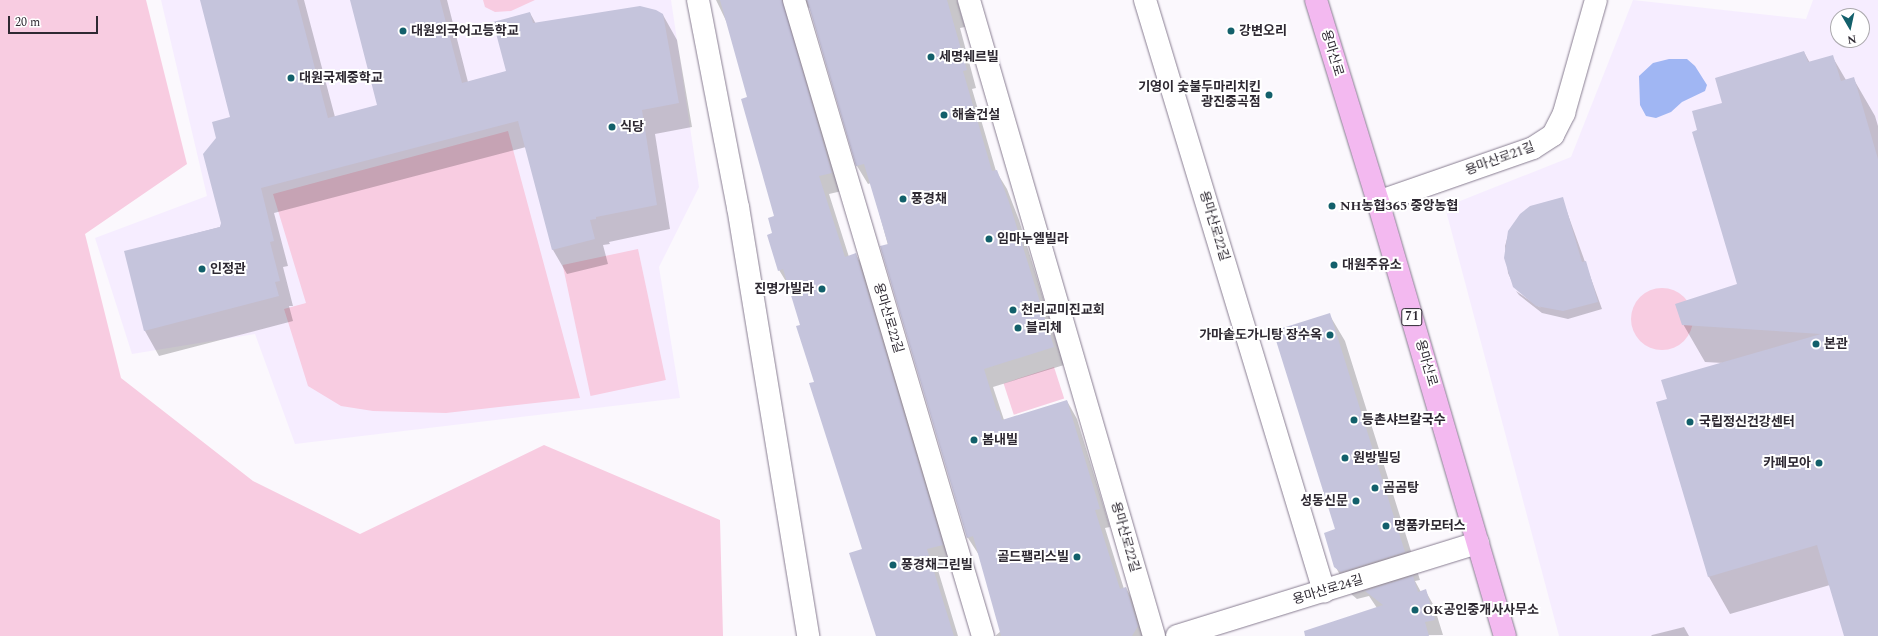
<!DOCTYPE html>
<html>
<head>
<meta charset="utf-8">
<style>
	body { margin:0 }
	#map { position:relative; width:1878px; height:636px; overflow:hidden; background:#fbf8fd; font-family:Spectral,"Noto Sans KR",serif }
	div>[style] { position:absolute }
	[style*='--x'] { left:calc(var(--x)*1px); top:calc(var(--y)*1px); width:calc(var(--w)*1px); rotate:calc(var(--a)*1deg) }
	.built>* { inset:0; background:#f6edff }
	.green>* { inset:0; background:#f8cce1; transform-origin:0 0 }
	.round { border-radius:50% }
	.water>* { inset:0; background:#a0b6f3 }
	.shadow>* { inset:0; background:#0003 }
	.building>* { inset:0; background:#c5c4dc }
	.roads { filter:drop-shadow(0 0 1px #887d91) drop-shadow(0 0 1px #887d91) }
	.minor>* { height:22px; margin:-11px; padding:0 11px; transform-origin:11px; border-radius:11px; background:#fff }
	.major>* { height:22px; margin:-11px; padding:0 11px; transform-origin:11px; border-radius:11px; background:#f3b9f0 }
	.dots>* { width:11px; height:11px; translate:-50% -50%; box-sizing:border-box; border:2px solid #fff; border-radius:50% }
	span { translate:-50% -50%; white-space:nowrap; text-align:center; line-height:1.15; -webkit-text-stroke:4px #fff; paint-order:stroke }
	.shield-label span { padding:1px 3px; background:#fff; border:1px solid; border-radius:3px; -webkit-text-stroke-width:0 }
	.shield-label { font-size:12px; color:#2e2932; font-weight:700 }
	.poi-label { font-size:13px; color:#2e2932; font-weight:700 }
	.left { translate:0 -50%; text-align:left }
	.right { translate:-100% -50%; text-align:right }
	.street-label { font-size:13px; color:#2e2932 }
	.north { position:absolute; left:1830px; top:8px; width:40px; height:40px; box-sizing:border-box; background:#fff; border:1px solid #aba9ad; border-radius:50%; rotate:171deg; font-size:11px; font-weight:700; line-height:16px; text-align:center; color:#2e2932 }
	.north::after { content:''; display:block; margin:auto; width:14px; height:18px; background:#13606b; clip-path:polygon(50% 0,100% 100%,50% 72%,0 100%) }
	.scale { position:absolute; left:8px; top:16px; width:90px; height:18px; box-sizing:border-box; border:2px solid #2e2932; border-top:0; padding-left:5px; font-size:12px; line-height:14px; white-space:nowrap; color:#2e2932; -webkit-text-stroke:3px #fff; paint-order:stroke }
</style>
</head>
<body>
<div id="map">
	<div class="built">
		<div style="clip-path:polygon(161px 0,671px 0,699px 187px,659px 267px,680px 398px,295px 444px,255px 334px,132px 354px,95px 238px,207px 196px)"></div>
		<div style="clip-path:polygon(evenodd,1633px 0,1806px 19px,1813px 0,1878px 0,1878px 636px,1559px 636px,1445px 207px,1571px 157px,1633px 0,1838px 16px,1862px 16px,1862px 40px,1838px 40px,1838px 16px)"></div>
	</div>
	<div class="green">
		<div style="clip-path:polygon(0 0,146px 0,187px 164px,85px 234px,121px 378px,253px 481px,360px 534px,544px 445px,720px 520px,723px 636px,0 636px)"></div>
		<div style="clip-path:polygon(483px 0,535px 0,511px 11px,495px 12px,485px 7px)"></div>
		<div style="clip-path:polygon(508px 131px,580px 398px,446px 413px,373px 411px,341px 406px,308px 386px,284px 309px,306px 303px,273px 194px)"></div>
		<div style="left:638px;top:249px;width:134px;height:77px;rotate:78deg"></div>
		<div class="round" style="left:1631px;top:288px;width:62px;height:62px"></div>
		<div style="left:1054px;top:367px;width:33px;height:53px;rotate:72deg"></div>
	</div>
	<div class="water">
		<div style="clip-path:polygon(1669px 59px,1687px 59px,1695px 66px,1707px 85px,1705px 91px,1682px 102px,1671px 112px,1656px 118px,1646px 116px,1640px 105px,1639px 76px,1653px 63px)"></div>
	</div>
	<div class="shadow">
		<div style="clip-path:polygon(201px 0,304px 0,335px 117px,378px 106px,351px 0,447px 0,468px 82px,507px 72px,530px 13px,536px 24px,663px 15px,677px 40px,692px 127px,655px 134px,670px 229px,609px 242px,610px 244px,603px 245px,608px 264px,567px 274px,553px 250px,526px 147px,274px 213px,288px 266px,283px 267px,293px 306px,289px 306px,293px 321px,159px 356px,145px 331px,125px 252px,220px 227px,222px 223px,232px 118px)"></div>
		<div style="clip-path:polygon(716px 0,957px 0,965px 27px,960px 28px,976px 88px,972px 89px,996px 171px,1007px 189px,1019px 220px,1064px 365px,993px 387px,1004px 420px,1067px 401px,1077px 419px,1110px 527px,1105px 528px,1124px 589px,1126px 588px,1136px 606px,1145px 636px,995px 636px,1001px 631px,979px 555px,968px 538px,871px 183px,868px 184px,857px 166px,810px 8px,801px 6px,842px 191px,829px 194px,849px 257px,856px 255px,866px 272px,952px 563px,937px 567px,958px 636px,877px 636px,864px 549px,815px 382px,802px 325px,790px 288px,779px 270px,774px 234px,776px 217px,749px 98px,730px 29px)"></div>
		<div style="clip-path:polygon(1804px 52px,1810px 63px,1832px 56px,1846px 80px,1853px 78px,1875px 116px,1878px 126px,1878px 636px,1845px 636px,1830px 585px,1730px 614px,1709px 577px,1657px 403px,1668px 400px,1723px 363px,1705px 362px,1683px 324px,1738px 284px,1699px 131px,1724px 103px)"></div>
		<div style="clip-path:polygon(1562px 198px,1602px 309px,1568px 319px,1542px 313px,1519px 295px,1516px 291px,1541px 308px,1514px 286px,1508px 273px,1505px 246px,1509px 232px)"></div>
		<div style="clip-path:polygon(1329px 314px,1345px 341px,1420px 580px,1415px 581px,1421px 592px,1425px 590px,1434px 606px,1443px 635px,1326px 636px,1377px 608px,1369px 596px,1357px 599px,1351px 594px,1335px 566px,1337px 529px)"></div>
		<div style="clip-path:polygon(1684px 627px,1689px 636px,1651px 636px,1652px 635px)"></div>
	</div>
	<div class="building">
		<div style="clip-path:polygon(200px 0,297px 0,328px 118px,377px 105px,350px 0,440px 0,462px 83px,506px 71px,493px 22px,530px 12px,533px 23px,640px 6px,656px 10px,663px 14px,679px 103px,642px 110px,657px 205px,596px 217px,596px 219px,590px 220px,595px 239px,552px 250px,518px 121px,261px 188px,274px 241px,270px 242px,280px 281px,275px 282px,279px 296px,144px 331px,124px 251px,220px 227px,221px 223px,203px 154px,216px 138px,212px 122px,230px 117px)"></div>
		<div style="clip-path:polygon(720px 0,782px 0,832px 173px,819px 176px,845px 257px,856px 253px,943px 545px,927px 549px,954px 636px,876px 636px,849px 553px,862px 549px,809px 383px,814px 382px,796px 326px,800px 325px,783px 269px,778px 271px,767px 235px,772px 233px,768px 218px,774px 216px,741px 99px,747px 97px)"></div>
		<div style="clip-path:polygon(807px 0,947px 0,967px 70px,963px 71px,992px 171px,997px 170px,1009px 202px,1054px 347px,984px 369px,997px 411px,999px 410px,1002px 420px,1067px 400px,1100px 509px,1095px 510px,1120px 589px,1126px 587px,1138px 626px,1132px 636px,1001px 636px,973px 536px,967px 538px,880px 246px,888px 244px,864px 164px,856px 166px)"></div>
		<div style="clip-path:polygon(1804px 51px,1808px 62px,1833px 55px,1841px 81px,1854px 77px,1878px 159px,1878px 636px,1844px 636px,1817px 545px,1708px 577px,1656px 402px,1667px 399px,1661px 380px,1821px 334px,1682px 325px,1675px 304px,1737px 284px,1692px 132px,1697px 130px,1692px 111px,1722px 103px,1715px 78px)"></div>
		<div style="clip-path:polygon(1563px 197px,1582px 262px,1586px 261px,1598px 302px,1563px 311px,1536px 306px,1525px 297px,1513px 287px,1504px 258px,1508px 231px,1520px 214px,1530px 206px)"></div>
		<div style="clip-path:polygon(1330px 313px,1405px 552px,1341px 572px,1334px 567px,1324px 533px,1335px 529px,1273px 331px)"></div>
		<div style="clip-path:polygon(1413px 576px,1418px 592px,1426px 589px,1435px 620px,1425px 622px,1429px 636px,1305px 636px,1304px 631px,1383px 605px,1365px 591px)"></div>
	</div>
	<div class="roads">
		<div class="minor">
			<div style="--x:698;--y:0;--w:211;--a:79.1"></div>
			<div style="--x:738;--y:207;--w:435;--a:80.7"></div>
			<div style="--x:794;--y:0;--w:663;--a:73.45"></div>
			<div style="--x:969;--y:0;--w:662;--a:73.78"></div>
			<div style="--x:1145;--y:0;--w:618;--a:73.15"></div>
			<div style="--x:1378;--y:202;--w:164;--a:-19.2"></div>
			<div style="--x:1533;--y:148;--w:24;--a:-33"></div>
			<div style="--x:1553;--y:135;--w:25;--a:-63"></div>
			<div style="--x:1564;--y:113;--w:117;--a:-74.2"></div>
			<div style="--x:1177;--y:636;--w:315;--a:-17.2"></div>
		</div>
		<div class="major">
			<div style="--x:1316;--y:0;--w:211;--a:72.9"></div>
			<div style="--x:1378;--y:202;--w:452;--a:73.7"></div>
		</div>
	</div>
	<div class="dots">
		<div style="left:403px;top:31px;background:#13606b"></div>
		<div style="left:1231px;top:31px;background:#13606b"></div>
		<div style="left:931px;top:57px;background:#13606b"></div>
		<div style="left:291px;top:78px;background:#13606b"></div>
		<div style="left:1269px;top:95px;background:#13606b"></div>
		<div style="left:944px;top:115px;background:#13606b"></div>
		<div style="left:612px;top:127px;background:#13606b"></div>
		<div style="left:903px;top:199px;background:#13606b"></div>
		<div style="left:1332px;top:206px;background:#13606b"></div>
		<div style="left:989px;top:239px;background:#13606b"></div>
		<div style="left:1334px;top:265px;background:#13606b"></div>
		<div style="left:202px;top:269px;background:#13606b"></div>
		<div style="left:822px;top:289px;background:#13606b"></div>
		<div style="left:1013px;top:310px;background:#13606b"></div>
		<div style="left:1018px;top:328px;background:#13606b"></div>
		<div style="left:1330px;top:335px;background:#13606b"></div>
		<div style="left:1816px;top:344px;background:#13606b"></div>
		<div style="left:1354px;top:420px;background:#13606b"></div>
		<div style="left:1690px;top:422px;background:#13606b"></div>
		<div style="left:974px;top:440px;background:#13606b"></div>
		<div style="left:1345px;top:458px;background:#13606b"></div>
		<div style="left:1819px;top:463px;background:#13606b"></div>
		<div style="left:1375px;top:488px;background:#13606b"></div>
		<div style="left:1356px;top:501px;background:#13606b"></div>
		<div style="left:1386px;top:526px;background:#13606b"></div>
		<div style="left:1077px;top:557px;background:#13606b"></div>
		<div style="left:893px;top:565px;background:#13606b"></div>
		<div style="left:1415px;top:610px;background:#13606b"></div>
	</div>
	<div class="shield-label">
		<span style="left:1412px;top:317px">71</span>
	</div>
	<div class="poi-label">
		<span class="left" style="left:411px;top:31px">대원외국어고등학교</span>
		<span class="left" style="left:1239px;top:31px">강변오리</span>
		<span class="left" style="left:939px;top:57px">세명쉐르빌</span>
		<span class="left" style="left:299px;top:78px">대원국제중학교</span>
		<span class="right" style="left:1261px;top:95px">기영이 숯불두마리치킨<br>광진중곡점</span>
		<span class="left" style="left:952px;top:115px">해솔건설</span>
		<span class="left" style="left:620px;top:127px">식당</span>
		<span class="left" style="left:911px;top:199px">풍경채</span>
		<span class="left" style="left:1340px;top:206px">NH농협365 중앙농협</span>
		<span class="left" style="left:997px;top:239px">임마누엘빌라</span>
		<span class="left" style="left:1342px;top:265px">대원주유소</span>
		<span class="left" style="left:210px;top:269px">인정관</span>
		<span class="right" style="left:814px;top:289px">진명가빌라</span>
		<span class="left" style="left:1021px;top:310px">천리교미진교회</span>
		<span class="left" style="left:1026px;top:328px">블리체</span>
		<span class="right" style="left:1322px;top:335px">가마솥도가니탕 장수옥</span>
		<span class="left" style="left:1824px;top:344px">본관</span>
		<span class="left" style="left:1362px;top:420px">등촌샤브칼국수</span>
		<span class="left" style="left:1699px;top:422px">국립정신건강센터</span>
		<span class="left" style="left:982px;top:440px">봄내빌</span>
		<span class="left" style="left:1353px;top:458px">원방빌딩</span>
		<span class="right" style="left:1811px;top:463px">카페모아</span>
		<span class="left" style="left:1383px;top:488px">곰곰탕</span>
		<span class="right" style="left:1348px;top:501px">성동신문</span>
		<span class="left" style="left:1394px;top:526px">명품카모터스</span>
		<span class="right" style="left:1069px;top:557px">골드팰리스빌</span>
		<span class="left" style="left:901px;top:565px">풍경채그린빌</span>
		<span class="left" style="left:1423px;top:610px">OK공인중개사사무소</span>
	</div>
	<div class="street-label">
		<span style="left:1332px;top:53px;rotate:73deg">용마산로</span>
		<span style="left:1500px;top:159px;rotate:-20deg">용마산로21길</span>
		<span style="left:1214px;top:226px;rotate:73deg">용마산로22길</span>
		<span style="left:888px;top:318px;rotate:73deg">용마산로22길</span>
		<span style="left:1426px;top:363px;rotate:74deg">용마산로</span>
		<span style="left:1125px;top:537px;rotate:74deg">용마산로22길</span>
		<span style="left:1328px;top:590px;rotate:-17deg">용마산로24길</span>
	</div>
	<div class="north">N</div>
	<div class="scale">20 m</div>
</div>
</body>
</html>
